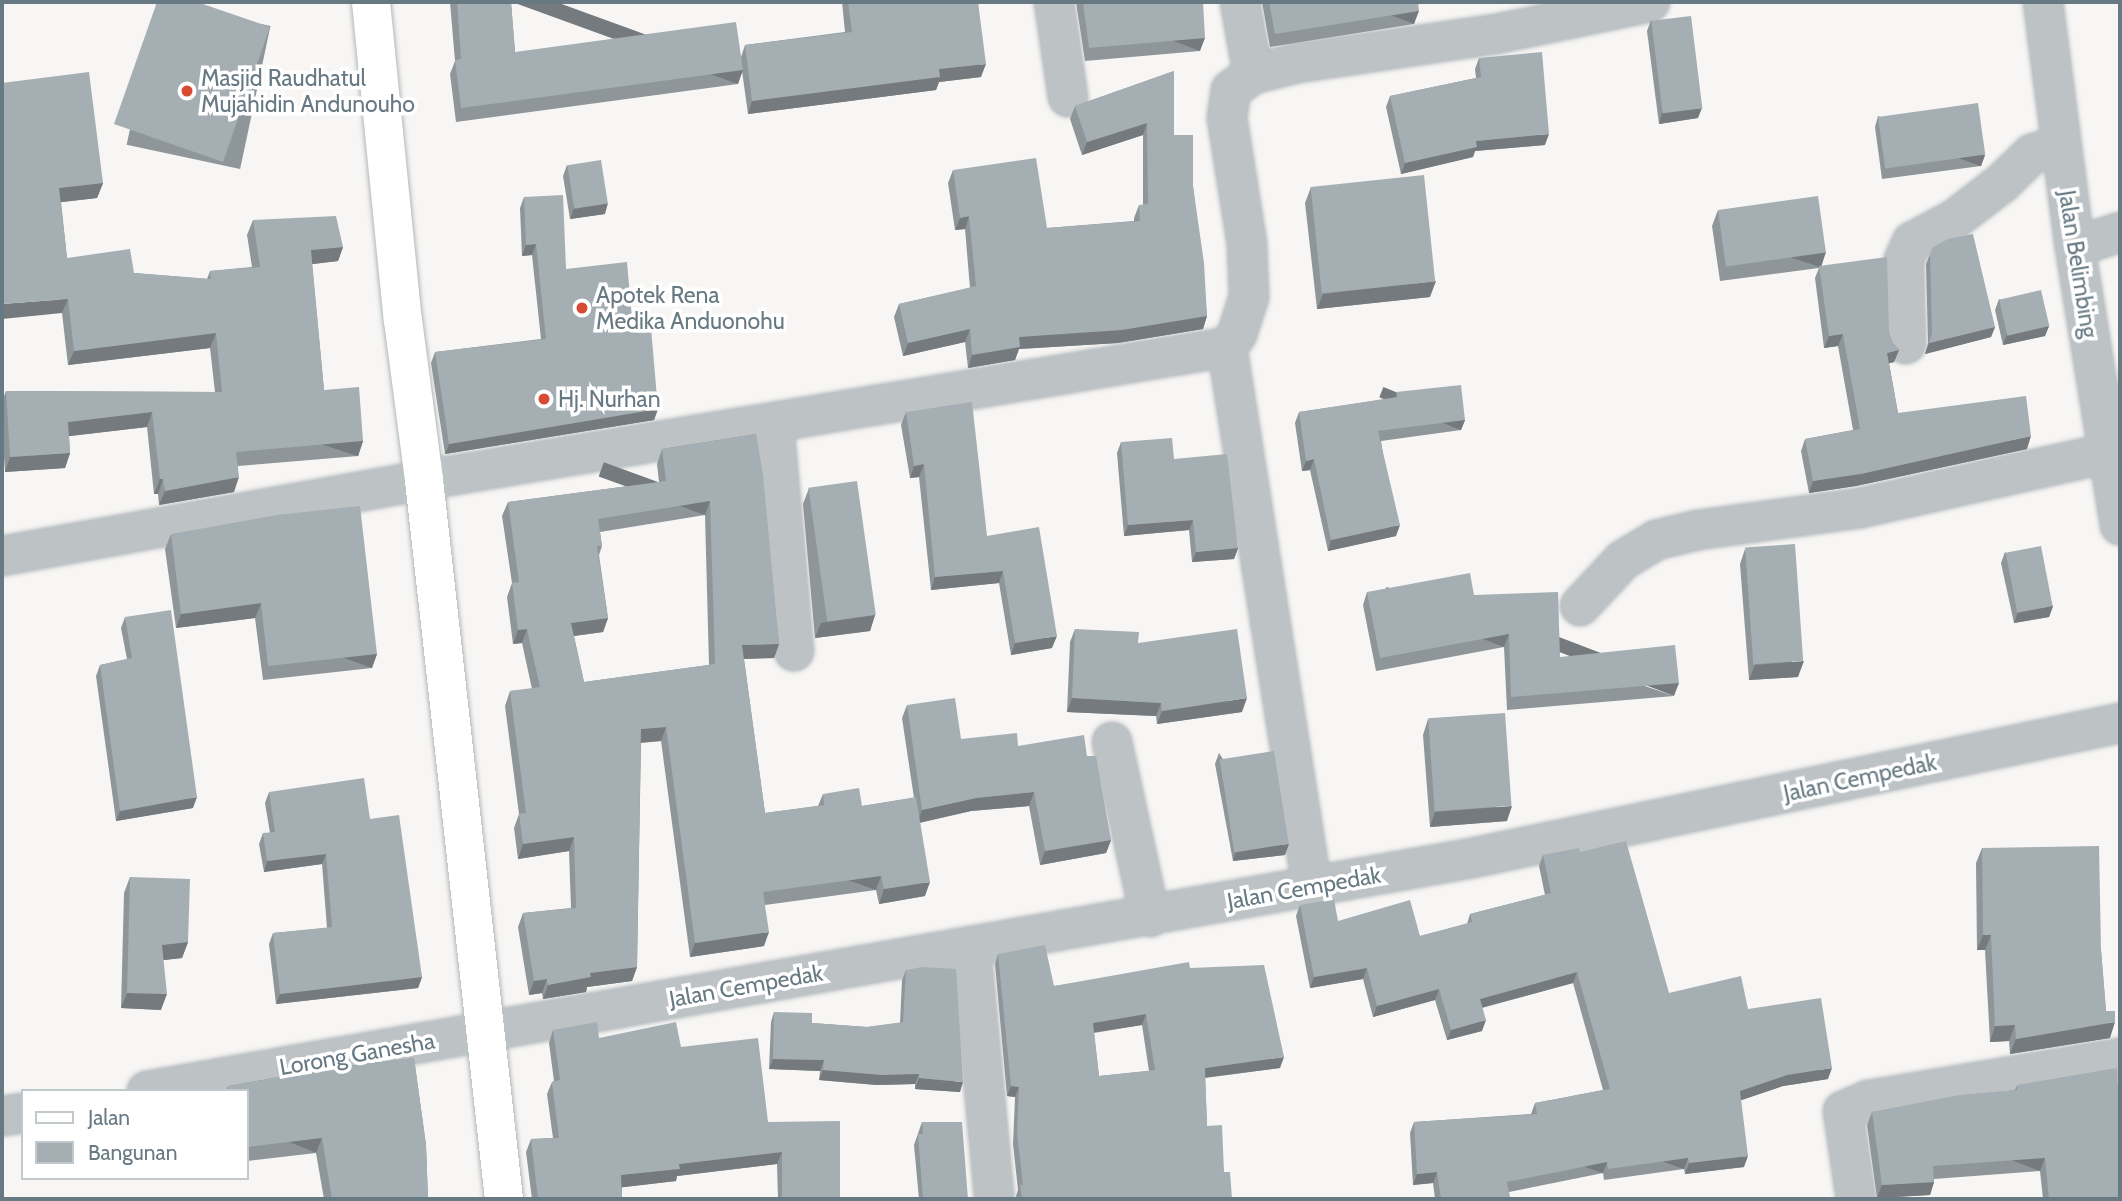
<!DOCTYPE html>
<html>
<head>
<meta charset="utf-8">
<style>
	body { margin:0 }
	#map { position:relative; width:2122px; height:1201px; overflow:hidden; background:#f7f6f4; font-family:Cabin,sans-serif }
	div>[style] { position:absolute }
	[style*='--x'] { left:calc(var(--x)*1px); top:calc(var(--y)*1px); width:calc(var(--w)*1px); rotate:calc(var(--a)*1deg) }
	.roads { filter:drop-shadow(0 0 2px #b2b8bc) drop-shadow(0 0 2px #b2b8bc) }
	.street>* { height:38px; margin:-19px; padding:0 19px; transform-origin:19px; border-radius:19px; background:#bdc2c5 }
	.secondary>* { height:38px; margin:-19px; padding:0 19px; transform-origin:19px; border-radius:19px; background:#fff }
	.wall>* { inset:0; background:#8e969a; transform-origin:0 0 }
	.shaded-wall>* { inset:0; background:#747a7d; transform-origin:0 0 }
	.building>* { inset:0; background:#a5aeb3; transform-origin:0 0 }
	.dots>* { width:19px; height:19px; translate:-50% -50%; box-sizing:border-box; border:4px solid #fff; border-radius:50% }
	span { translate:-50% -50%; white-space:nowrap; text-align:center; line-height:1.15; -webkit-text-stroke:7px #fff; paint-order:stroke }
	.poi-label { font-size:23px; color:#677983 }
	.left { translate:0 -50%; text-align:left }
	.street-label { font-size:23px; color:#677983 }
	.frame { position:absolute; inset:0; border:4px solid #677983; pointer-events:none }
	.legend { position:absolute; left:21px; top:1089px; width:228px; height:91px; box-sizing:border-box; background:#fff; border:2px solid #c2c9cd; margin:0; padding:9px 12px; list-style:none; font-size:21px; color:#677983 }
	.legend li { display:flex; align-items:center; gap:14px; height:35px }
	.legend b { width:35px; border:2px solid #c2c9cd }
</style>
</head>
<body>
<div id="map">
	<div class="roads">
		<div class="street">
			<div style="--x:1054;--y:2;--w:96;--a:81.6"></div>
			<div style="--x:1240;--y:2;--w:73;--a:79.8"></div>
			<div style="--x:2043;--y:2;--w:247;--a:82.6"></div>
			<div style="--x:2075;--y:247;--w:282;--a:80.8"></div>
			<div style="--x:2075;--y:247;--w:47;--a:-18.4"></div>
			<div style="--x:1906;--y:344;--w:84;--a:-91.4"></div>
			<div style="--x:1904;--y:260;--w:20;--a:-66"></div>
			<div style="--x:1912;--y:242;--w:49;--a:-28.1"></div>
			<div style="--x:1955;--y:219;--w:59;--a:-37.5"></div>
			<div style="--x:2002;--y:183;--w:42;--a:-44"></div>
			<div style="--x:2032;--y:154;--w:30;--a:-17"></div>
			<div style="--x:1227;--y:347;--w:547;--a:81.05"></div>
			<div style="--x:774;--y:423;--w:229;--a:85"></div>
			<div style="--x:2;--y:556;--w:429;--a:-10.2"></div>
			<div style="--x:424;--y:480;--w:814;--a:-9.4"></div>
			<div style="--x:1227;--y:347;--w:16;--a:-52"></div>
			<div style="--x:1237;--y:334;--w:39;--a:-72"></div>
			<div style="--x:1249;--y:297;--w:53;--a:-92.2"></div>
			<div style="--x:1247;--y:244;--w:128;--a:-99"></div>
			<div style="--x:1227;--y:118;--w:28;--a:-82"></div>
			<div style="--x:1231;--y:90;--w:27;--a:-36"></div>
			<div style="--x:1253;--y:74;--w:45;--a:-14"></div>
			<div style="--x:1297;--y:63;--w:201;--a:-8.3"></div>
			<div style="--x:1496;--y:34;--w:157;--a:-11.7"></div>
			<div style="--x:1580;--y:606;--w:63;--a:-46.9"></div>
			<div style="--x:1623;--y:560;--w:39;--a:-31"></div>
			<div style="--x:1656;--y:540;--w:43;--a:-13.4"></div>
			<div style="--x:1698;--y:530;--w:163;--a:-7.7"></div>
			<div style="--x:1860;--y:508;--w:254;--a:-12.5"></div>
			<div style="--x:1112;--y:742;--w:179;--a:77.7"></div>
			<div style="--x:971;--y:947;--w:251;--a:84.7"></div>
			<div style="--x:147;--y:1091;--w:1345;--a:-9.97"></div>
			<div style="--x:1472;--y:858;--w:662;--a:-11.77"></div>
			<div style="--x:2;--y:1116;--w:21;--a:-8"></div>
			<div style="--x:1856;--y:1199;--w:89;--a:-98.4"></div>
			<div style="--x:1843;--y:1111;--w:28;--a:-23"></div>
			<div style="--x:1869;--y:1100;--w:254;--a:-9.5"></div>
		</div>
		<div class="secondary">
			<div style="--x:371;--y:2;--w:320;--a:84.3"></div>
			<div style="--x:403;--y:320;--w:161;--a:82.5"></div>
			<div style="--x:424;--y:480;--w:723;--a:83.65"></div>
		</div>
	</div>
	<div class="wall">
		<div style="left:157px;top:2px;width:116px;height:146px;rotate:12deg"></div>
		<div style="clip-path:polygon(450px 2px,511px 2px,515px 52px,741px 57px,745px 45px,845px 32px,842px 2px,978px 2px,981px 77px,939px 82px,936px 90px,748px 114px,742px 71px,738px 84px,456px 122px,450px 74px,455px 61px)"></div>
		<div style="clip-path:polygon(1076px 2px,1203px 2px,1200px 51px,1085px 61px)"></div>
		<div style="clip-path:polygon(1262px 2px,1418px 2px,1414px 24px,1270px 47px)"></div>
		<div style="clip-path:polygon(1651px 20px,1698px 118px,1659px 124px,1647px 31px)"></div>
		<div style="clip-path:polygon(1479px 58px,1545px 145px,1475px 151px,1473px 157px,1401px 174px,1386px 107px,1390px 96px,1476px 78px,1475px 69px)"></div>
		<div style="clip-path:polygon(1174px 71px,1174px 135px,1193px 186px,1207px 316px,1203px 329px,1118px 343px,1019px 349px,1015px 360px,968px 368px,965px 342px,903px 356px,894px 317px,899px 304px,970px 288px,965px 229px,955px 230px,948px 183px,953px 170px,1047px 228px,1134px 221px,1134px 218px,1139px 205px,1143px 205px,1143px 135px,1082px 155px,1070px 119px,1075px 106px)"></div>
		<div style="clip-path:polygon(2px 83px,103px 183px,97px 198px,61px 202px,67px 258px,134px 273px,207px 279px,210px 271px,252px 267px,247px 235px,253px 220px,343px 247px,338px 261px,312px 264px,324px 390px,363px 441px,358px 456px,238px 466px,234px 492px,159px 505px,158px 494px,154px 494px,147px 427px,69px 436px,70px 453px,65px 468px,5px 472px,2px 428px,2px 401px,6px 391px,215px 392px,210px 348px,68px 365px,62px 313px)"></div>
		<div style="clip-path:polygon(1878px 116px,1985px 155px,1981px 166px,1882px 179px,1875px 127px)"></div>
		<div style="clip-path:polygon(567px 165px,605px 214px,570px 219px,563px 176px)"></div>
		<div style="clip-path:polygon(1311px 187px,1430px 297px,1317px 309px,1305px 203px)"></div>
		<div style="clip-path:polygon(524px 197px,566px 269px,633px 330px,658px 409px,654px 420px,445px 454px,431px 363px,435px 352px,541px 339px,532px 255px,522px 256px,520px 208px)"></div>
		<div style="clip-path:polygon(1718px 210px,1821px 266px,1889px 332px,1892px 342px,1899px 350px,1894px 362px,1889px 363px,1898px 413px,2027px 449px,1856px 486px,1809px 493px,1801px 451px,1805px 439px,1853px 430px,1838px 346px,1824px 348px,1815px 278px,1819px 268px,1720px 281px,1712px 226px)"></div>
		<div style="clip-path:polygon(1930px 254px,1995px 327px,1991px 337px,1925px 354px,1928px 343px,1926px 264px)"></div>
		<div style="clip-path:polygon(1999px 299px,2049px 326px,2045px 336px,2003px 345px,1995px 310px)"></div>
		<div style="clip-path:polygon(1396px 392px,1465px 420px,1461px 430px,1381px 441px,1396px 536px,1328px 551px,1310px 470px,1302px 471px,1295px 423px,1299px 412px,1394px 398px)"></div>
		<div style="clip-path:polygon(906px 412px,987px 536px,1052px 648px,1011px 655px,999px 583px,931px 590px,919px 477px,910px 478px,901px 425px)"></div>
		<div style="clip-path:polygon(evenodd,756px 434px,779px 644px,774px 658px,744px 659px,765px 813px,818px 806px,823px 794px,862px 806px,914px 798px,902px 718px,907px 705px,961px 739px,1087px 756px,1111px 840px,1106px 853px,1040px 865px,1029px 806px,971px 811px,920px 823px,925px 896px,879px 904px,876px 890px,765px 905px,764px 946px,690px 957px,661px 741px,641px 743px,637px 967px,632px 981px,587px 987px,586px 992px,543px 999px,542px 993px,529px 995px,518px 927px,523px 913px,571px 908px,569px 851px,518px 859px,514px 828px,519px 814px,505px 706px,510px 691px,532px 689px,522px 643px,513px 644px,507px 597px,512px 583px,502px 516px,508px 502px,659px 482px,657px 464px,662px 449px,756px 434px,705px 515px,709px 665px,584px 682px,574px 636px,603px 632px,608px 618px,599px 555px,602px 546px,600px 532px,705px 515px)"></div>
		<div style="clip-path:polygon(1121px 442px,1174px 459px,1238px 548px,1234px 559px,1192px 562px,1189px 530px,1124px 536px,1117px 453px)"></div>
		<div style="clip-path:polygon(809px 488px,875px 615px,870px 631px,815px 638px,803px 504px)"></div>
		<div style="clip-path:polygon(171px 534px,377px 654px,372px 668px,263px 680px,255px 618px,176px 628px,165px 549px)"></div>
		<div style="clip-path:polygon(1745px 549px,1798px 677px,1749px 680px,1740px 564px)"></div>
		<div style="clip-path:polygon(2005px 552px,2053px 606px,2049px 617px,2014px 623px,2001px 563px)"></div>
		<div style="clip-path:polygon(1367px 592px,1474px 595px,1560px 657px,1674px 696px,1507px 710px,1504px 647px,1376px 671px,1363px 605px)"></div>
		<div style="clip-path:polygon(125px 617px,193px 808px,116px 821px,96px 676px,100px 665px,127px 659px,121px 628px)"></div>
		<div style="clip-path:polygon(1075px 629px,1138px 643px,1242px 712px,1157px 724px,1156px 716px,1067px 712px,1070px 642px)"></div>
		<div style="clip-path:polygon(1428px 719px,1507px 821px,1430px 827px,1423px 735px)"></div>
		<div style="clip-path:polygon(1219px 753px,1285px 855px,1233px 861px,1215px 764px)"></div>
		<div style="clip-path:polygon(269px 792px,370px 819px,422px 977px,418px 988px,276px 1004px,269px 944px,273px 933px,327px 928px,322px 864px,264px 872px,259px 844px,263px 833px,270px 833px,265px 803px)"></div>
		<div style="clip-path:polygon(1982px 848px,2101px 950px,2106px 1011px,2110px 1038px,2010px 1054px,2009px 1041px,1990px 1042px,1985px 950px,1977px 950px,1976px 863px)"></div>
		<div style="clip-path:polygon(1580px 852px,1669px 993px,1748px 1009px,1828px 1079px,1783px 1086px,1741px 1100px,1744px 1167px,1685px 1174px,1684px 1169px,1604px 1180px,1603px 1173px,1509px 1192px,1510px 1199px,1435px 1199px,1433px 1183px,1413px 1185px,1410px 1133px,1414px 1122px,1531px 1114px,1535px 1103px,1603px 1090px,1573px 983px,1482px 1008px,1482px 1031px,1447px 1040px,1435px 1000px,1373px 1017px,1363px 979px,1310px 988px,1296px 916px,1300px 905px,1338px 921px,1420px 936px,1467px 924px,1470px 914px,1545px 895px,1539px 866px,1543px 855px)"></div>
		<div style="clip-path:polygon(130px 877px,188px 942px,182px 958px,163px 960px,161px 1010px,121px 1008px,124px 893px)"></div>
		<div style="clip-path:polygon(evenodd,998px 954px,1054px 986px,1190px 968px,1280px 1068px,1205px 1078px,1207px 1126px,1224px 1172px,1232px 1199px,1017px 1199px,1016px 1196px,1018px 1190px,1013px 1144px,1015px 1097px,1007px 1096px,995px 964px,998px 954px,1142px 1025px,1149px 1071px,1099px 1076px,1094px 1033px,1142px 1025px)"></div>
		<div style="clip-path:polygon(906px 970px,960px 1092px,915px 1089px,915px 1084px,877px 1085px,819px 1080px,820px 1071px,769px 1069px,771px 1022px,774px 1012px,812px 1023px,867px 1027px,900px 1023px,902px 980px)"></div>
		<div style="clip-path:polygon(553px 1030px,599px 1038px,681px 1047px,768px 1122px,840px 1199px,778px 1199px,777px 1164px,677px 1176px,676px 1181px,622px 1187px,622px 1199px,532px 1199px,526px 1152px,531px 1139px,553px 1138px,547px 1094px,552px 1082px,554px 1081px,549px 1043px)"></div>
		<div style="clip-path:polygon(414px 1058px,426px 1145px,428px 1199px,324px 1199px,316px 1153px,247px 1161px,247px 1091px,226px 1091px,228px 1086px,330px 1068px)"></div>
		<div style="clip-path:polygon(2017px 1085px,2120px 1199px,2043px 1199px,2040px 1171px,1934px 1179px,1934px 1182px,1930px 1195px,1877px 1198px,1867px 1125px,1872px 1112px,2015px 1090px)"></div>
		<div style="clip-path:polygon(922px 1122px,968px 1199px,919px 1199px,914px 1145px)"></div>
	</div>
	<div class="shaded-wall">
		<div style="left:1419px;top:11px;width:14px;height:146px;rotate:111deg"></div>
		<div style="left:1205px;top:38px;width:14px;height:116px;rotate:111deg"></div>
		<div style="clip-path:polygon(986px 64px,981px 77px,939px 82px,936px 90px,748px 114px,752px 101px,939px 69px)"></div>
		<div style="left:743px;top:70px;width:15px;height:285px;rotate:110deg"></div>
		<div style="clip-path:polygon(1702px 108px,1698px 118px,1659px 124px,1662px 113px)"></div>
		<div style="clip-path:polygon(1147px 123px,1143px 135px,1082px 155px,1087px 142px)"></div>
		<div style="clip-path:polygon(1549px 134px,1545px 145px,1475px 151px,1473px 157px,1401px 174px,1405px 163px,1476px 141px)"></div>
		<div style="left:1985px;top:155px;width:12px;height:100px;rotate:110deg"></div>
		<div style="clip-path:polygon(103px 183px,97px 198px,54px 203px,59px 188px)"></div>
		<div style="clip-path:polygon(608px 203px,605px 214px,570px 219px,574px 208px)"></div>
		<div style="clip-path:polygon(969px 216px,965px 229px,955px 230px,960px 218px)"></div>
		<div style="clip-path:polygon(536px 244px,532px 255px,522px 256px,526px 245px)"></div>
		<div style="clip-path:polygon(343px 247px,338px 261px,305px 265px,311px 250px)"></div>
		<div style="left:1826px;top:252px;width:16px;height:102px;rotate:108deg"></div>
		<div style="clip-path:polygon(1436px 281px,1430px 297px,1317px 309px,1323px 294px)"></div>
		<div style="clip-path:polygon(68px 299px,62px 313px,2px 319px,2px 304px)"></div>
		<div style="clip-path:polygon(1207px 316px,1203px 329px,1118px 343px,1019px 349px,1015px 360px,968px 368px,972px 355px,1019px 337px)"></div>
		<div style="clip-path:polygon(2049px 326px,2045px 336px,2003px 345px,2007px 334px)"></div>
		<div style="clip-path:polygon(1995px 327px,1991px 337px,1925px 354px,1929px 343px)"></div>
		<div style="clip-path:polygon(970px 329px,965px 342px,903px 356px,908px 343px)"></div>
		<div style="clip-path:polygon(216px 333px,210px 348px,68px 365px,74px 351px)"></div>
		<div style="clip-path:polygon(1843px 334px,1838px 346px,1824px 348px,1829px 336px)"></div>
		<div style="clip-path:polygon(1899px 350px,1894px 362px,1883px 365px,1887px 353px)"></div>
		<div style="clip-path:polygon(658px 409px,654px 420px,445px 454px,449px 444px)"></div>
		<div style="clip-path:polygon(152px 412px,147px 427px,62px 437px,68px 422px)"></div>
		<div style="left:1465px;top:420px;width:11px;height:88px;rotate:112deg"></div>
		<div style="clip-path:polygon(2031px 436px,2027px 449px,1856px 486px,1809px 493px,1813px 481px)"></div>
		<div style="left:363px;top:441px;width:16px;height:127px;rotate:108deg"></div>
		<div style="clip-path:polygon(70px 453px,65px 468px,5px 472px,10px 457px)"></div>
		<div style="clip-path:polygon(1314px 459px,1310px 470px,1302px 471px,1306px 461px)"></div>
		<div style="clip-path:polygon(924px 464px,919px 477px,910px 478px,914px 466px)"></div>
		<div style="clip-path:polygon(239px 477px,234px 492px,159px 505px,165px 491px)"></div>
		<div style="clip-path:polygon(160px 479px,163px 479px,158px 494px,154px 494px)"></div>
		<div style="left:710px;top:501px;width:15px;height:113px;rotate:110deg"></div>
		<div style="clip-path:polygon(1193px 520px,1189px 530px,1124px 536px,1128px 525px)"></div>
		<div style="clip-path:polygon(1400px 525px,1396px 536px,1328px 551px,1331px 540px)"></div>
		<div style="clip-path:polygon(1238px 548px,1234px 559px,1192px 562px,1196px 552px)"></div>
		<div style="clip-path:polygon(1003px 571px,999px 583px,931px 590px,935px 577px)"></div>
		<div style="clip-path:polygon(261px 603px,255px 618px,176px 628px,181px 614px)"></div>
		<div style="clip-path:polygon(2053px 606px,2049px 617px,2014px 623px,2018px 612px)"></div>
		<div style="clip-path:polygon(875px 615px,870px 631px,815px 638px,821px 623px)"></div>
		<div style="clip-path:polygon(608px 618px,603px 632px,566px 637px,571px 623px)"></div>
		<div style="clip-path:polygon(527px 629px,522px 643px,513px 644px,518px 630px)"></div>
		<div style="left:1509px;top:634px;width:14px;height:131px;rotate:111deg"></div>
		<div style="clip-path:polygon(1057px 636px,1052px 648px,1011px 655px,1015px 643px)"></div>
		<div style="clip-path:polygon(779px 644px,774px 658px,737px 659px,742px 645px)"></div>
		<div style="left:377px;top:654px;width:15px;height:110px;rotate:110deg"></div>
		<div style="clip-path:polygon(1804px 661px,1798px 677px,1749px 680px,1755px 665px)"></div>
		<div style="left:1679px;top:683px;width:14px;height:169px;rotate:111deg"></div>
		<div style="clip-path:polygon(1072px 698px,1161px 703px,1156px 716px,1067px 712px)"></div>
		<div style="clip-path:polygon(1247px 698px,1242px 712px,1157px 724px,1162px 711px)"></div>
		<div style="clip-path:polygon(666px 727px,661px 741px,636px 743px,641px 729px)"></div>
		<div style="clip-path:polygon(1034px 792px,1029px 806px,971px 811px,917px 823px,922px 810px,976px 798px)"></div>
		<div style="clip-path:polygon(197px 797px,193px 808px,116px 821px,120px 811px)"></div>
		<div style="clip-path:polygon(1512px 806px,1507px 821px,1430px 827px,1435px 812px)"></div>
		<div style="clip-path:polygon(574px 837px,569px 851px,518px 859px,523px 844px)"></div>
		<div style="clip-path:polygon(1111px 840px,1106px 853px,1040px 865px,1045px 851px)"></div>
		<div style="clip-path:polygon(1289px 844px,1285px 855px,1233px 861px,1236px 850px)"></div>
		<div style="clip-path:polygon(326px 854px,322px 864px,264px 872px,267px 861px)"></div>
		<div style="left:881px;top:876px;width:15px;height:119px;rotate:110deg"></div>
		<div style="clip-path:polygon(930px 882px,925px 896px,879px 904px,884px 889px)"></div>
		<div style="clip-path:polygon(769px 932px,764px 946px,690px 957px,695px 943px)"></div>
		<div style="clip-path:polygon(1983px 935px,1991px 935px,1985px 950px,1977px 950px)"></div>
		<div style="clip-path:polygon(188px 942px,182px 958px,156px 961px,162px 945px)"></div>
		<div style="clip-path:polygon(637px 967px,632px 981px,587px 987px,586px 992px,543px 999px,548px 985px,590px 973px)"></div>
		<div style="clip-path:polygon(1367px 968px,1363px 979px,1310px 988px,1314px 977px)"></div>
		<div style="clip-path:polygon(1577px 972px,1573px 983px,1476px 1009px,1480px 999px)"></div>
		<div style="clip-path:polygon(422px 977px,418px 988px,276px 1004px,280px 994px)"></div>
		<div style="clip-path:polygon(547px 979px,542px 993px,529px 995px,534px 981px)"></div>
		<div style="clip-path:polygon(1439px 989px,1435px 1000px,1373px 1017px,1377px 1006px)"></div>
		<div style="clip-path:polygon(127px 993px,167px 994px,161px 1010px,121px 1008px)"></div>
		<div style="clip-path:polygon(1146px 1014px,1142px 1025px,1089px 1033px,1093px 1023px)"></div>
		<div style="clip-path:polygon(1486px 1020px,1482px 1031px,1447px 1040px,1451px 1030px)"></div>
		<div style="clip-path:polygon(2115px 1022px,2110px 1038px,2010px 1054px,2016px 1039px)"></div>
		<div style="clip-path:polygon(2015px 1025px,2009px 1041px,1990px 1042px,1995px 1026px)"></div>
		<div style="clip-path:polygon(1284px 1057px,1280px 1068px,1201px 1078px,1205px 1068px)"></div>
		<div style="clip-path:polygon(773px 1059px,824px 1060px,820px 1071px,769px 1069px)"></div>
		<div style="clip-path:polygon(1832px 1068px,1828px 1079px,1783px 1086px,1736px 1102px,1740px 1091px,1787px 1075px)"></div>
		<div style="clip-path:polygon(823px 1070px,919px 1074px,915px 1084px,877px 1085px,819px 1080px)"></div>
		<div style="clip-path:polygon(919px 1078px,963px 1082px,960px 1092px,915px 1089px)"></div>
		<div style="clip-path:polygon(1011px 1086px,1019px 1087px,1015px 1097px,1007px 1096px)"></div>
		<div style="left:322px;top:1138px;width:16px;height:76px;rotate:112deg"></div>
		<div style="clip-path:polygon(782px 1152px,777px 1164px,677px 1176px,676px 1181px,617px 1188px,621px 1175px,679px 1164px)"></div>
		<div style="clip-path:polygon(1748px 1156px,1744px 1167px,1685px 1174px,1689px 1163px)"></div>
		<div style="left:1688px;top:1158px;width:12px;height:81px;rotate:110deg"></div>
		<div style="left:2045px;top:1158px;width:14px;height:112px;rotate:111deg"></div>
		<div style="left:1607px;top:1162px;width:12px;height:102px;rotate:110deg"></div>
		<div style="clip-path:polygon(1437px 1172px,1433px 1183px,1413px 1185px,1417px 1174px)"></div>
		<div style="clip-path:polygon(1934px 1182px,1930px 1195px,1877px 1198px,1882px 1185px)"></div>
	</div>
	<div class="building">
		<div style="clip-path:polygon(157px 2px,197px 2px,270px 27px,223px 162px,114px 124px)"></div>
		<div style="clip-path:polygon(457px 2px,511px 2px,515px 52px,736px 22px,743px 70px,461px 108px,455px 60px,461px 59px)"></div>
		<div style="clip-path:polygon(848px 2px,978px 2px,986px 64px,939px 69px,940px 77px,752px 101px,745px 45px,852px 32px)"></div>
		<div style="clip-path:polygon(1083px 2px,1203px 2px,1205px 38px,1089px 48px)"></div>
		<div style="clip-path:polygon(1269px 2px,1418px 2px,1419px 11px,1275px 34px)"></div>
		<div style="left:1691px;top:16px;width:93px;height:40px;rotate:83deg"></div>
		<div style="clip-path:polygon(1542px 52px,1549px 134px,1476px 141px,1477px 147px,1405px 163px,1390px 96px,1481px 77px,1479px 58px)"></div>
		<div style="clip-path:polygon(1174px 71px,1174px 135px,1193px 135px,1193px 186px,1204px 263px,1207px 316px,1122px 330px,1019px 337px,1020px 347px,972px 355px,970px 329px,908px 343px,899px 304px,976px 286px,969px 216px,960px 218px,953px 170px,1036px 158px,1047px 228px,1140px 221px,1139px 205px,1148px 204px,1147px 123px,1087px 142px,1075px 106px)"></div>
		<div style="clip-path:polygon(89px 72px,103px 183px,59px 188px,67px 258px,130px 249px,134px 273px,211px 279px,210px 271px,260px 267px,253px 220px,336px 216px,343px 247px,311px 250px,324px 390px,359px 387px,363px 441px,236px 452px,239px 477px,165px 491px,163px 479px,160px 479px,152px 412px,68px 422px,70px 453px,10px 457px,6px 391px,222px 392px,216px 333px,74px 351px,68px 299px,2px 304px,2px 83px)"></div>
		<div style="left:1978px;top:103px;width:52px;height:101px;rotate:82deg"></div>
		<div style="left:601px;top:160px;width:44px;height:34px;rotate:81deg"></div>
		<div style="left:1424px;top:175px;width:107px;height:114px;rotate:84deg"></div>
		<div style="clip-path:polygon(563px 195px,566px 269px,627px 262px,633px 330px,651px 328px,658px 409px,449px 444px,435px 352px,546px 339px,536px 244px,526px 245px,524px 197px)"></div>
		<div style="left:1818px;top:196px;width:57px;height:101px;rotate:82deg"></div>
		<div style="clip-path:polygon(1973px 234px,1995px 327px,1929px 343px,1932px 333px,1930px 254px,1933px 247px,1948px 239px)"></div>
		<div style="clip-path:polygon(1887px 257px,1889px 332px,1892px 342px,1899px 350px,1887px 353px,1898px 413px,2026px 396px,2031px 436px,1861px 474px,1813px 481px,1805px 439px,1860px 429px,1843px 334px,1829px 336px,1819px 266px)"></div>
		<div style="left:2041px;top:290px;width:37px;height:43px;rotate:77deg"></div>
		<div style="clip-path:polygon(1461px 385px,1465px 420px,1378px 431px,1400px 525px,1331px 540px,1314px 459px,1306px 461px,1299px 412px,1397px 397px,1396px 392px)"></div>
		<div style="clip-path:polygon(972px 402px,987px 536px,1039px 527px,1057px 636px,1015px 643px,1003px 571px,935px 577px,924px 464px,914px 466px,906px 412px)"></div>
		<div style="clip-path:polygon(evenodd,756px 434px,763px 475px,779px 644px,742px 645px,765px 813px,824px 805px,823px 794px,859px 788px,862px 806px,916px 797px,930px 882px,884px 889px,881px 876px,763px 892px,769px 932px,695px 943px,666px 727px,641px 729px,637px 967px,590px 973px,591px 977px,548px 985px,547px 979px,534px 981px,523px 913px,576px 908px,574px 837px,523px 844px,519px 814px,526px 813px,510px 691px,540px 687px,527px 629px,518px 630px,512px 583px,519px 582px,508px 502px,666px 481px,662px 449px,756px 434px,710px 501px,715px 664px,584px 682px,571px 623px,608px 618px,597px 546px,602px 546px,598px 519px,710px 501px)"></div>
		<div style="clip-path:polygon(1172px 438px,1174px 459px,1227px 454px,1238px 548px,1196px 552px,1193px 520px,1128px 525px,1121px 442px)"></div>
		<div style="left:857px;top:481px;width:135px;height:49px;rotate:82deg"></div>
		<div style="clip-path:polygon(360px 506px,377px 654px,268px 666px,261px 603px,181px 614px,171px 534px,277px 515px)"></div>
		<div style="left:1795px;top:544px;width:117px;height:50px;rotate:86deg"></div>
		<div style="left:2041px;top:546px;width:61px;height:36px;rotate:79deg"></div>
		<div style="clip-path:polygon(1470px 573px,1474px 595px,1558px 592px,1560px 657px,1675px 645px,1679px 683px,1511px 697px,1509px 634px,1380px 658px,1367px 592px)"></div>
		<div style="clip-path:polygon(171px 610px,197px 797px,120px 811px,100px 665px,132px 658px,125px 617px)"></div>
		<div style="clip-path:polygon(1075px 629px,1139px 632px,1138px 643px,1237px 629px,1247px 698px,1162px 711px,1161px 703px,1072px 698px)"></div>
		<div style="clip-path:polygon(955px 698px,961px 739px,1017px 733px,1018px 746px,1084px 735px,1087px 756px,1096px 756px,1111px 840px,1045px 851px,1034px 792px,976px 798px,922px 810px,907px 705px)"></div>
		<div style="left:1505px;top:713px;width:93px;height:77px;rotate:86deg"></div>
		<div style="left:1274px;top:751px;width:94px;height:55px;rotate:81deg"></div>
		<div style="clip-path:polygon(364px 778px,370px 819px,399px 815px,422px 977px,280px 994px,273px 933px,332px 927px,326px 854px,267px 861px,263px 833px,275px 832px,269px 792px)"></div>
		<div style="clip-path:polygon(1626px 841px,1669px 993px,1741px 976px,1748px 1009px,1821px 998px,1832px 1068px,1787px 1075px,1740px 1091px,1748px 1156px,1689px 1163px,1688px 1158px,1608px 1169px,1607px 1162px,1507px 1182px,1510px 1199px,1441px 1199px,1437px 1172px,1417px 1174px,1414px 1122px,1537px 1114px,1535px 1103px,1610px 1089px,1577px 972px,1480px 999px,1486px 1020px,1451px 1030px,1439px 989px,1377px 1006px,1367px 968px,1314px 977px,1300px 905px,1334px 899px,1338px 921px,1410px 900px,1420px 936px,1472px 922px,1470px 914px,1551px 893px,1543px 855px,1579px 848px,1580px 852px)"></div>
		<div style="clip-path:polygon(2099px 846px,2101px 950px,2106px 1011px,2115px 1011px,2115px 1022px,2016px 1039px,2015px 1025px,1995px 1026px,1991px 935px,1983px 935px,1982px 848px)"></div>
		<div style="clip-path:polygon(130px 877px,190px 879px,188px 942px,162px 945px,167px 994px,127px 993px)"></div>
		<div style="clip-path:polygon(evenodd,1045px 945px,1054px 986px,1189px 962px,1190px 968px,1264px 965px,1284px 1057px,1205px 1068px,1207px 1126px,1222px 1125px,1224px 1172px,1230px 1172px,1232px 1199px,1022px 1199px,1020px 1185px,1023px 1185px,1017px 1133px,1019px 1087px,1011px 1086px,998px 954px,1045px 945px,1146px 1014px,1155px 1070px,1099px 1076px,1093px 1023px,1146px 1014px)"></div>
		<div style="clip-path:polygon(922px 967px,956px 969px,963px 1082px,919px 1078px,919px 1074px,881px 1075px,823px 1070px,824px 1060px,773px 1059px,774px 1012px,812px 1013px,812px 1023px,867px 1027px,903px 1022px,906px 970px)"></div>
		<div style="clip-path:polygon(597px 1022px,599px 1038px,676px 1022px,681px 1047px,758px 1038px,768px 1122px,840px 1121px,840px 1199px,782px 1199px,782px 1152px,679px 1164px,680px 1169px,621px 1175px,622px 1199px,538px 1199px,531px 1139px,559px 1138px,552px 1082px,560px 1080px,553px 1030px)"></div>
		<div style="clip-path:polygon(414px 1058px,426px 1145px,428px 1199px,332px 1199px,322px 1138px,247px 1147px,247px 1091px,228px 1091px,228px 1086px,330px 1068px)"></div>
		<div style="clip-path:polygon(2117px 1068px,2120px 1125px,2120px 1199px,2049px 1199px,2045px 1158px,1933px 1166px,1934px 1182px,1882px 1185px,1872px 1112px,1959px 1095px,2017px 1090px,2017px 1085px)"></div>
		<div style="clip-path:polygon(922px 1122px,962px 1122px,968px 1199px,923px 1199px,918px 1134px,923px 1134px)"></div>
	</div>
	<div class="dots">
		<div style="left:187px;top:91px;background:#d84a32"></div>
		<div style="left:582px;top:308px;background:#d84a32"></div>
		<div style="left:544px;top:399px;background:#d84a32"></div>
	</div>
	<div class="poi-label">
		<span class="left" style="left:201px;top:91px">Masjid Raudhatul<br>Mujahidin Andunouho</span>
		<span class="left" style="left:596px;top:308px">Apotek Rena<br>Medika Anduonohu</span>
		<span class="left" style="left:558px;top:399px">Hj. Nurhan</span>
	</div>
	<div class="street-label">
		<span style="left:2078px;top:264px;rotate:81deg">Jalan Belimbing</span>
		<span style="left:1860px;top:778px;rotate:-12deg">Jalan Cempedak</span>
		<span style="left:1304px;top:888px;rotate:-10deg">Jalan Cempedak</span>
		<span style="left:746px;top:986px;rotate:-10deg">Jalan Cempedak</span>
		<span style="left:357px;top:1054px;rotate:-10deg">Lorong Ganesha</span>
	</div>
	<div class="frame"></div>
	<ul class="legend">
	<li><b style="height:9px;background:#fff"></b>Jalan</li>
	<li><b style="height:19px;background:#a5aeb3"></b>Bangunan</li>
	</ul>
</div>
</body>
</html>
